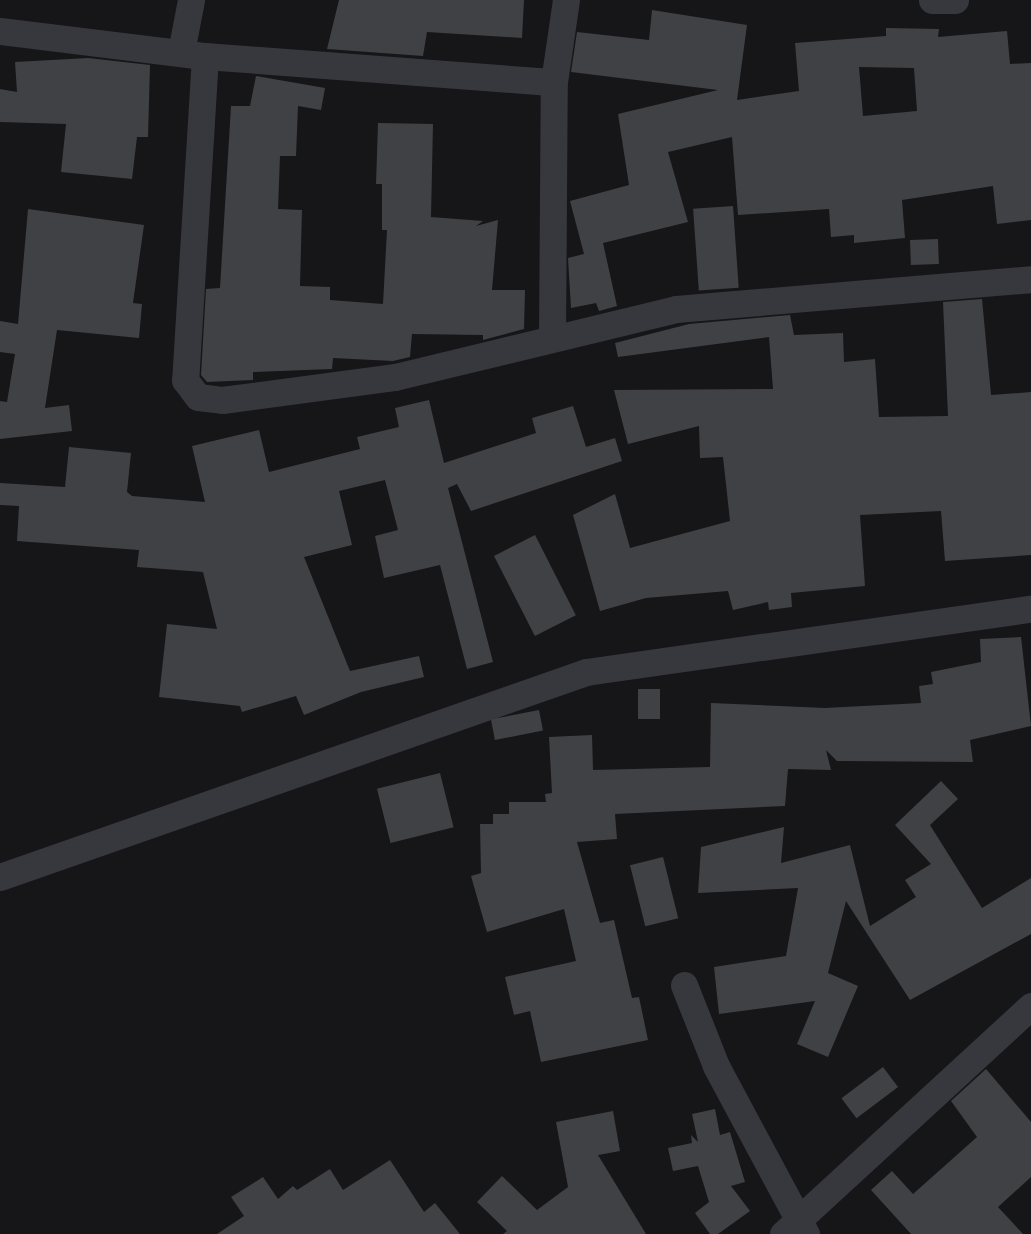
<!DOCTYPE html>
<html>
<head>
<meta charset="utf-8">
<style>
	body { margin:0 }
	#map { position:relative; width:1031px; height:1234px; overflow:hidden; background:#161618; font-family:Jost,sans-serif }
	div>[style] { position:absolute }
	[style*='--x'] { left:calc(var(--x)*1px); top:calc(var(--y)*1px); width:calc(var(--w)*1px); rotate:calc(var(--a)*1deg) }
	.building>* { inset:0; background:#404145; transform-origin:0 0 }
	.street>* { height:27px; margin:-13.5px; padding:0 13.5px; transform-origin:13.5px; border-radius:13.5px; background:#37383d }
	span { translate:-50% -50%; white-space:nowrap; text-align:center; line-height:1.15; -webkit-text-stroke:6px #111113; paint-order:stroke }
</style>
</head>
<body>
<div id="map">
	<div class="building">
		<div style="clip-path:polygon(339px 0,524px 0,522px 38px,427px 32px,423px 56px,327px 49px)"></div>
		<div style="clip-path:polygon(evenodd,652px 10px,747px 25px,737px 100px,799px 91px,795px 43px,886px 36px,886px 28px,939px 29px,938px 37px,1007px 31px,1010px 64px,1031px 63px,1031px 220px,997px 224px,993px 186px,902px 200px,905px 238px,854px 243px,854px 235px,831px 237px,829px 209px,738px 215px,732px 137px,668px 152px,688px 222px,603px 243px,617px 306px,599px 311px,596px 303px,571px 308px,568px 258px,584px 254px,570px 201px,629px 185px,618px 114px,718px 90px,571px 72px,577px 32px,649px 40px,652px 10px,859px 67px,914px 68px,917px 111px,863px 116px,859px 67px)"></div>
		<div style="clip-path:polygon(88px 58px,150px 65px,148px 137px,137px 137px,132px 179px,61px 172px,66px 124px,0 122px,0 89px,17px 92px,15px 62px)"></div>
		<div style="clip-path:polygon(256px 76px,325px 88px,321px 110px,298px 106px,296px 156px,280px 156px,278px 209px,302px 210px,300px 286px,330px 287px,330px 300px,383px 304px,387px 230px,382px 230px,382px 184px,376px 184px,378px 123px,433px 124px,431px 217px,483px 221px,476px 226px,498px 220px,492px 290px,525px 290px,524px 329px,483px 340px,483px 335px,412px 334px,410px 357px,393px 361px,333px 358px,332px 369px,253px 372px,253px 380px,207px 382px,201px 375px,206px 289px,220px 288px,231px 106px,250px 106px)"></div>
		<div style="left:733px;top:206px;width:82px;height:40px;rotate:86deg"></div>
		<div style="clip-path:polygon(28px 209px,144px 225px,133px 303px,142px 304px,139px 338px,57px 330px,45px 408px,69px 405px,72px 431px,0 439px,0 401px,7px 402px,15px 354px,0 352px,0 321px,18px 324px)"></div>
		<div style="left:938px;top:239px;width:25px;height:28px;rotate:88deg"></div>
		<div style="clip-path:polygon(982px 299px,991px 395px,1031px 392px,1031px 555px,945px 561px,941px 511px,860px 515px,865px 586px,791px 593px,792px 607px,769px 610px,768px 602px,733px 610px,728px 591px,646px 598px,600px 611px,573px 515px,615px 494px,630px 548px,730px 521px,723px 457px,700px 458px,699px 426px,628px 444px,614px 390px,773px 389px,769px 337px,618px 357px,615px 343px,689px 324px,790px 315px,794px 335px,843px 333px,844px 362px,875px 359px,879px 417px,948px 416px,943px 302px)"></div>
		<div style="clip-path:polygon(429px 400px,444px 463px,536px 433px,532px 418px,573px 406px,586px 447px,615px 438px,622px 461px,471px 511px,457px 484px,448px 488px,493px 662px,467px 669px,440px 565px,384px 578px,375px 536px,398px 530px,385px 480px,339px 491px,352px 545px,304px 557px,350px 671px,419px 656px,424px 677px,361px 692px,304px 715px,296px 696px,242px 712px,240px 706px,159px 697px,167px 624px,217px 629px,203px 572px,137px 567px,139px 550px,17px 541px,19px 506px,0 505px,0 483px,65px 487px,69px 447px,131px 453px,127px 492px,132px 496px,205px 502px,192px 446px,259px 430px,269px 472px,360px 449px,357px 437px,399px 427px,395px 408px)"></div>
		<div style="left:535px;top:535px;width:90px;height:46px;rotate:63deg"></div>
		<div style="clip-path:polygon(1021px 637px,1031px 726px,970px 740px,973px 762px,837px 761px,826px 750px,831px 770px,788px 769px,785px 806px,615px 814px,617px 839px,577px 842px,600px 923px,614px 920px,632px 998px,639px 997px,648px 1040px,541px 1062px,530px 1011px,514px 1015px,505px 977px,576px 961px,564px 909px,487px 932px,471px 876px,481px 873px,480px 824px,493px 824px,493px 814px,509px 814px,509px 802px,546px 802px,545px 794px,552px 793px,549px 737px,592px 735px,593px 770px,710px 767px,711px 703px,825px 708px,921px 703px,919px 686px,933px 684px,931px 672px,981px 662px,980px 639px)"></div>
		<div style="left:660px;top:689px;width:30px;height:22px;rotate:90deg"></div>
		<div style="left:539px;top:710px;width:21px;height:49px;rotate:79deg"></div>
		<div style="left:440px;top:773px;width:56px;height:65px;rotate:76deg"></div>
		<div style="clip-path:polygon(941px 781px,958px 799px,930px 825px,982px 908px,1031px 878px,1031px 934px,910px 1000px,846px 901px,828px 973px,858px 986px,828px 1057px,797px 1044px,815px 1001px,719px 1014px,714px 967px,786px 956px,798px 888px,698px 893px,701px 847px,784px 827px,781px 863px,850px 845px,870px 926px,916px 897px,905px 880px,931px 864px,895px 825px)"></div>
		<div style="left:663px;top:857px;width:63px;height:34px;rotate:76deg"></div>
		<div style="left:883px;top:1067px;width:25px;height:52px;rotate:53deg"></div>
		<div style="clip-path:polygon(986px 1069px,1031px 1122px,1031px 1177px,998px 1207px,1023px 1234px,911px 1234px,871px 1190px,892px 1171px,913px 1194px,977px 1137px,951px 1101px)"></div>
		<div style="clip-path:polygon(715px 1109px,720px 1135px,730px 1132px,745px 1182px,731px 1186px,750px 1211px,718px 1234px,710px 1234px,695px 1213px,709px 1202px,698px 1166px,673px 1171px,668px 1148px,692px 1143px,691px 1135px,698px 1142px,692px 1114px)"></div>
		<div style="clip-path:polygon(613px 1111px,620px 1151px,598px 1155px,646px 1234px,503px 1234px,507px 1231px,477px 1202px,502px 1176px,537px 1210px,568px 1187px,556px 1122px)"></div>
		<div style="clip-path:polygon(390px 1160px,424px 1212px,435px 1203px,460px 1234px,217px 1234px,244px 1216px,231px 1197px,263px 1177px,278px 1199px,293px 1186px,297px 1190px,330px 1169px,343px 1190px)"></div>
	</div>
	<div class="street">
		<div style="--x:932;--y:0;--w:23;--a:0"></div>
		<div style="--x:0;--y:31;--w:207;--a:7"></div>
		<div style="--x:205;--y:56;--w:350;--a:4.3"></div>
		<div style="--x:181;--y:52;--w:53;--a:-79.1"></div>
		<div style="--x:205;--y:56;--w:325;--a:93.5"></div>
		<div style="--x:185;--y:380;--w:21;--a:53"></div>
		<div style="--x:198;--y:397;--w:24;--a:7"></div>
		<div style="--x:222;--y:400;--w:175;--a:-7.6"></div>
		<div style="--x:395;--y:377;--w:289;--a:-13.6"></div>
		<div style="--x:676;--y:309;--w:356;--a:-4.8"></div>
		<div style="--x:552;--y:338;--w:256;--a:-89.6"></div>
		<div style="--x:554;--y:82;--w:83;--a:-81.7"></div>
		<div style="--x:0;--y:877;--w:621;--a:-19.28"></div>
		<div style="--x:586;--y:672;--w:449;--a:-8.1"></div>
		<div style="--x:684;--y:985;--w:87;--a:68.4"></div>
		<div style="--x:716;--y:1066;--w:191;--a:61.8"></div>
		<div style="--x:783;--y:1234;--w:337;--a:-42.6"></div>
	</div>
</div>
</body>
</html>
